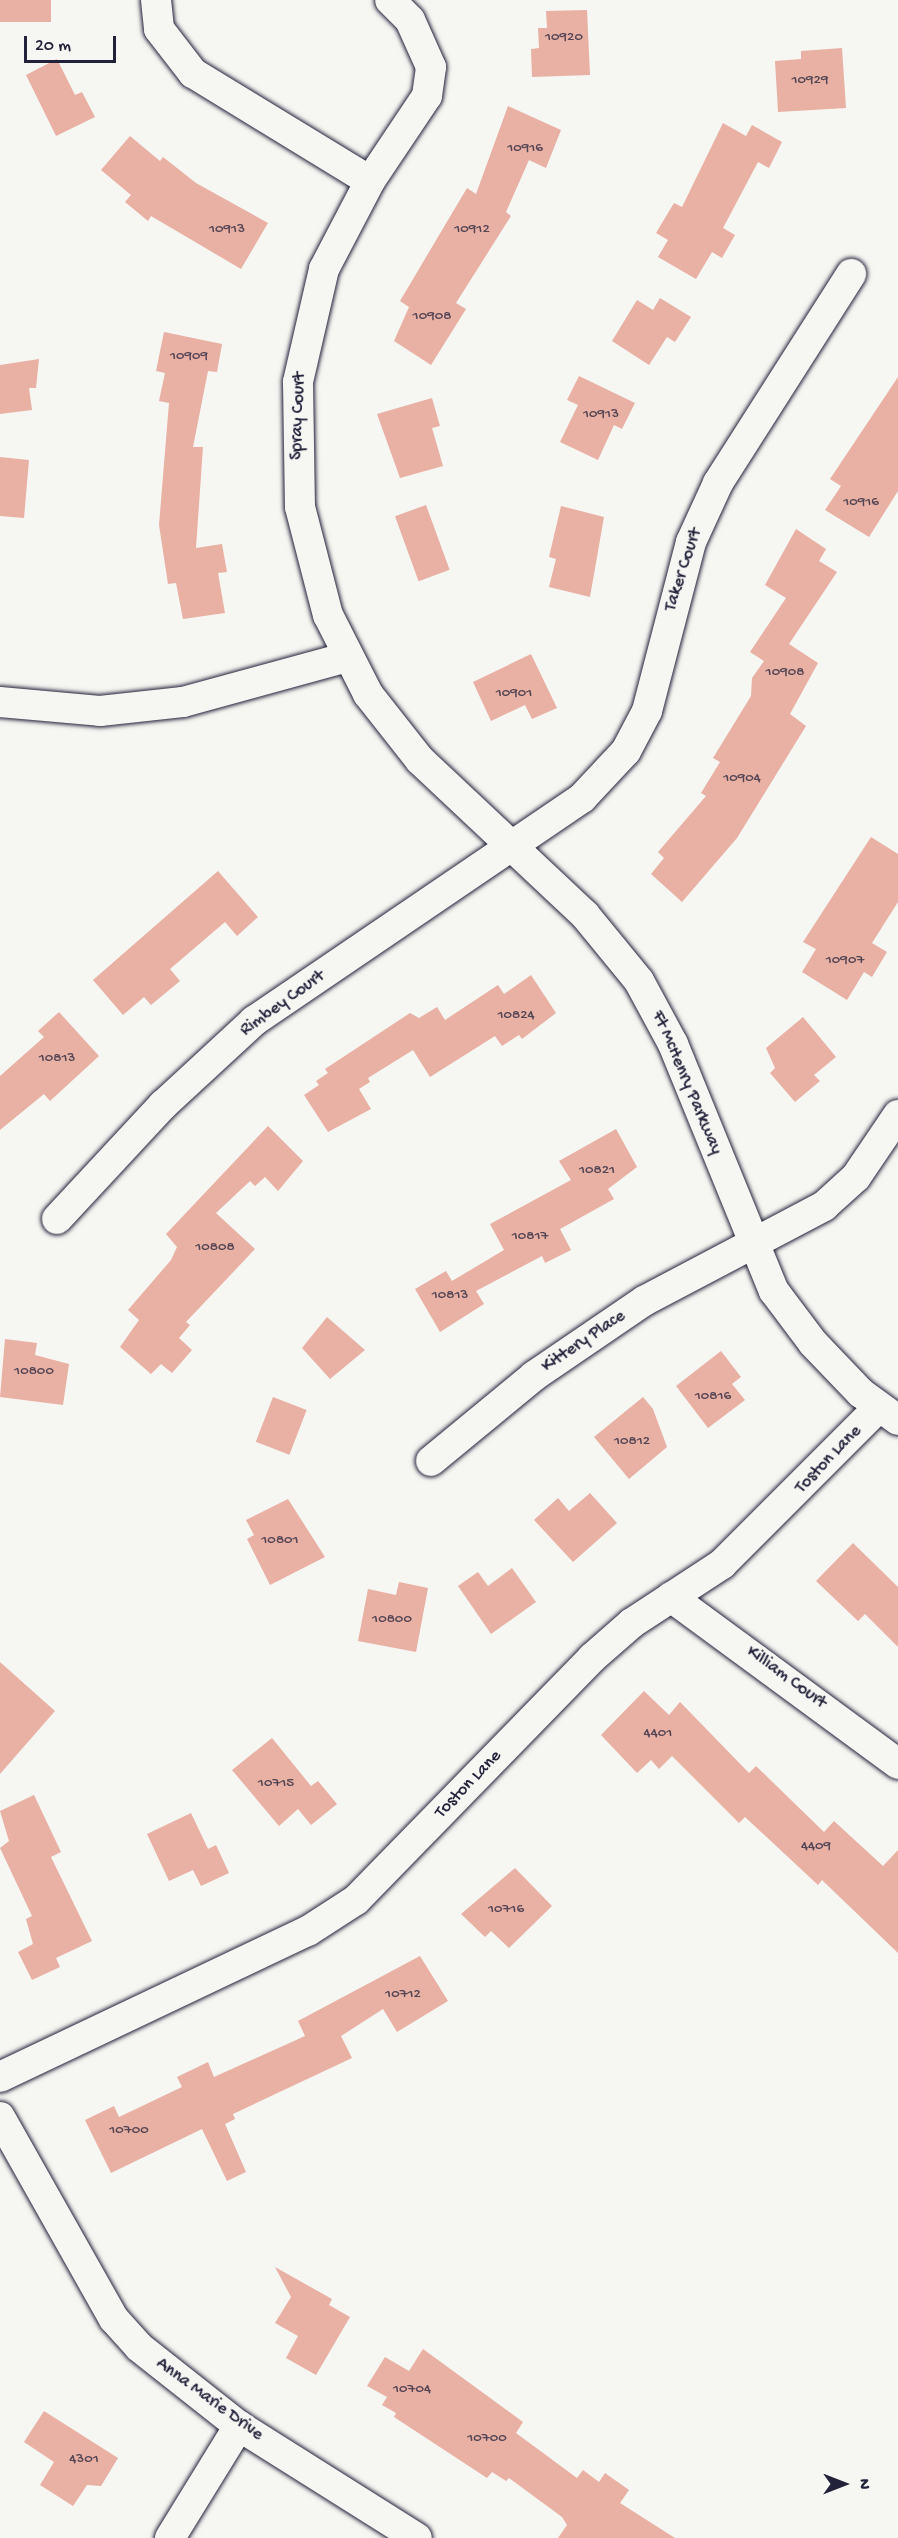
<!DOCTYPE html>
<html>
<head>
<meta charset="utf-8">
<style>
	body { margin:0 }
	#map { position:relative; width:898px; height:2538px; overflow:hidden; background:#f6f6f2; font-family:"Gochi Hand",sans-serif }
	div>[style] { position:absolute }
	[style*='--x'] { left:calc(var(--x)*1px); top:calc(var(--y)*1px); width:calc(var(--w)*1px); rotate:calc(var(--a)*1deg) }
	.building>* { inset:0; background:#e9b0a4; transform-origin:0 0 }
	.roads { filter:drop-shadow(0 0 2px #22223b) drop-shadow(0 0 2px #22223b) }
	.minor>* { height:30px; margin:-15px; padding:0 15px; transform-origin:15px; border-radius:15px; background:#f6f6f2 }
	span { translate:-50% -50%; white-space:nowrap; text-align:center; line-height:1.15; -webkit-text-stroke:6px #f6f6f2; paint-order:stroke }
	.number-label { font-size:15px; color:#544655 }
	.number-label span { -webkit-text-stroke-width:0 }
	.street-label { font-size:18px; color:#22223b }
	.north { position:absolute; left:814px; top:2454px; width:60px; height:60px; -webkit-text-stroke:4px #f6f6f2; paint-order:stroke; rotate:90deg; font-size:16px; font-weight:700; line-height:24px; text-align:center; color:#22223b }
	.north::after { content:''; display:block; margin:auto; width:21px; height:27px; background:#22223b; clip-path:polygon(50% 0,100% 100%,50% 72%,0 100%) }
	.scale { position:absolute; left:24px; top:36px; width:92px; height:27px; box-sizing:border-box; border:3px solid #22223b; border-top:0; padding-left:8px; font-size:18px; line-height:21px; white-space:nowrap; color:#22223b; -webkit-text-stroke:4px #f6f6f2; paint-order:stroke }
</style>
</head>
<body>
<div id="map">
	<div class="building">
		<div style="left:0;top:0;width:51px;height:22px"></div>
		<div style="clip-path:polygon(587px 10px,590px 75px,532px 77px,531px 49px,539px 48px,538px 28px,547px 28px,546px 11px)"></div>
		<div style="clip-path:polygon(842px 48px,846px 108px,778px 112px,775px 61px,801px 59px,801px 51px)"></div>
		<div style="clip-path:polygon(57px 59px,75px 95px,82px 92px,95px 117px,56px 136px,26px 75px)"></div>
		<div style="clip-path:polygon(508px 106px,561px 130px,546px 168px,529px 160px,506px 212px,511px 216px,456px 303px,466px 309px,431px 365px,394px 341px,409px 307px,400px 301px,467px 188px,476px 194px)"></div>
		<div style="clip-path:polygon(723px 123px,746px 136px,752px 125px,782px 142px,769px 168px,758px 162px,723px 228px,735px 235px,722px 258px,712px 252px,696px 279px,658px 257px,668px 240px,656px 233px,674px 203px,682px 207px)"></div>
		<div style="clip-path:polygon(130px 136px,160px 161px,163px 157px,196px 183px,268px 223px,241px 269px,151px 216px,148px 221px,125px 202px,131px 195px,101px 170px)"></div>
		<div style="clip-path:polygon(660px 298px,691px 317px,675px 342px,667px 337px,649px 365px,612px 341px,637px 300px,653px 310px)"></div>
		<div style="clip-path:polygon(164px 332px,222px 344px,217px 372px,208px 371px,193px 447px,203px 447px,196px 548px,222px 544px,227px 572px,218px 573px,225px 613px,183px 619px,176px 583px,168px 584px,159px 525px,169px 403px,159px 401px,165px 373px,156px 371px)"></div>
		<div style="clip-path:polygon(39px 359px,36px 388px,29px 388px,32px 410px,0 414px,0 365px)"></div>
		<div style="clip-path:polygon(579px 376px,635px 403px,622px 429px,614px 425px,598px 460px,560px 442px,578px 405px,567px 400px)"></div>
		<div style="clip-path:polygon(898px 377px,898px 491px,869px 537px,825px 510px,841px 486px,830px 479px)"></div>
		<div style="clip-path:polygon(432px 398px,440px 426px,432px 428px,443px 466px,400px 478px,377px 414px)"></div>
		<div style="clip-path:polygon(0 457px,29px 460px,24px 518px,0 516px)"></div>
		<div style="left:426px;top:505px;width:69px;height:33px;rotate:70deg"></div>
		<div style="clip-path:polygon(561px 506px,604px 517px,590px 597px,549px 587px,556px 559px,549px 557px)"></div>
		<div style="clip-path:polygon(796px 529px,826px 549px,819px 561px,837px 572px,789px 644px,818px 663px,790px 714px,806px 726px,737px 838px,682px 902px,651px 874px,664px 858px,658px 852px,706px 796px,701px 793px,720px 762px,713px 758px,751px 696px,752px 678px,764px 661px,750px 652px,786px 598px,765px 585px)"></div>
		<div style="clip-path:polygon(531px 654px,557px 708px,532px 719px,525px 705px,491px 721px,473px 682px)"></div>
		<div style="clip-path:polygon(871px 837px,898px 854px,898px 902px,872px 943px,887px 952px,872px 977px,864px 972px,847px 1000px,802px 972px,816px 949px,803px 942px)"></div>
		<div style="clip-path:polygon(218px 871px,258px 917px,237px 936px,225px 922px,170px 969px,180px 981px,151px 1005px,144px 997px,123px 1015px,93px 980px)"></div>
		<div style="clip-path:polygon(531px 975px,556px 1013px,522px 1039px,519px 1035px,502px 1046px,495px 1036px,430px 1077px,413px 1050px,368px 1078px,370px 1082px,359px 1089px,371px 1109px,328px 1132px,304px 1095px,319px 1085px,316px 1081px,328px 1073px,325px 1069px,410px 1013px,419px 1018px,437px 1007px,445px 1020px,498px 985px,504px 994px)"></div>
		<div style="clip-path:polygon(59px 1012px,99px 1056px,50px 1101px,44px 1094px,0 1130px,0 1076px,44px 1037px,38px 1031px)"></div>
		<div style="clip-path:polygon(803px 1017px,836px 1057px,814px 1075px,820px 1081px,795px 1102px,770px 1073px,775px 1068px,766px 1048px)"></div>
		<div style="clip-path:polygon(268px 1126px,303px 1161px,278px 1191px,265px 1177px,255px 1186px,250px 1181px,216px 1213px,255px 1249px,186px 1322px,190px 1325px,179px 1338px,192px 1350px,172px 1373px,161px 1364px,151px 1374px,120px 1347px,139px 1320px,128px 1310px,171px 1260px,177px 1247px,166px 1234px)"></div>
		<div style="clip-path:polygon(616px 1129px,637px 1167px,608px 1189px,614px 1199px,560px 1229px,571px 1250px,545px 1263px,542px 1256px,476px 1291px,484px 1304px,440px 1332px,415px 1289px,446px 1271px,452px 1281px,504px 1250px,490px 1224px,571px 1180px,559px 1161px)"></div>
		<div style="clip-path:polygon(327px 1317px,365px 1350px,330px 1379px,302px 1348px)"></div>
		<div style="clip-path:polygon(5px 1339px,37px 1343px,35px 1355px,69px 1364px,63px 1405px,0 1397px)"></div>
		<div style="clip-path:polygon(721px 1351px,741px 1377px,732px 1384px,745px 1400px,708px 1428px,676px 1386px)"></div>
		<div style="left:273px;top:1397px;width:36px;height:48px;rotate:21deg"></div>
		<div style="clip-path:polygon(643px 1397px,653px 1409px,667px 1447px,629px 1479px,594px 1437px)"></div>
		<div style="clip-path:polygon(590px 1493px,617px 1523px,573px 1562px,534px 1520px,558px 1498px,569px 1511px)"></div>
		<div style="clip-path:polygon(288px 1499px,325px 1557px,270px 1585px,247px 1539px,254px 1535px,246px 1520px)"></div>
		<div style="clip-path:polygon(853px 1543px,898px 1587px,898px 1647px,865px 1614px,858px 1621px,816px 1581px)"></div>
		<div style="clip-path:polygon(512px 1568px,536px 1602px,491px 1634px,458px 1586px,478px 1572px,488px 1586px)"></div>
		<div style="clip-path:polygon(399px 1582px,428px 1588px,416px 1652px,358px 1641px,368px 1589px,396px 1595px)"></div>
		<div style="clip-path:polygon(0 1662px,55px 1711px,0 1774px)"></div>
		<div style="clip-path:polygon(644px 1691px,669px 1715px,680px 1702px,749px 1773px,756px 1766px,824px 1832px,834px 1821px,883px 1866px,898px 1850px,898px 1953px,822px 1880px,818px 1885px,745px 1817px,739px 1823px,672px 1756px,659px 1769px,651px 1760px,637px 1773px,601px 1735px)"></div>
		<div style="clip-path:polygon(272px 1738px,311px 1786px,318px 1781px,337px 1804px,311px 1825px,298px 1809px,279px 1826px,232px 1770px)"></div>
		<div style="clip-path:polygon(34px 1795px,61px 1852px,51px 1857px,92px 1941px,56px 1958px,60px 1967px,32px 1980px,18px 1952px,33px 1944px,26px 1919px,32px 1916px,0 1848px,9px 1841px,0 1811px)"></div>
		<div style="clip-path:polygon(191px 1813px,208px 1849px,216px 1845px,229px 1873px,201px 1886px,193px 1870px,169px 1881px,147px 1834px)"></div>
		<div style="clip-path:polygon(515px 1868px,552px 1906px,509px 1948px,491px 1931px,485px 1937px,461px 1914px)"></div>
		<div style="clip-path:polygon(420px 1956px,448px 2001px,397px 2032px,383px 2009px,341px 2036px,352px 2058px,233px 2114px,235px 2119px,225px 2124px,246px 2172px,227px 2181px,202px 2129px,111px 2173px,85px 2120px,114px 2106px,119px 2117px,182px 2087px,177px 2077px,208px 2062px,214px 2077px,305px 2036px,298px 2021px)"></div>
		<div style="clip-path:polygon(275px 2267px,332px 2299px,329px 2305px,350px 2317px,316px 2375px,286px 2358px,298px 2336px,275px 2323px,291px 2297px)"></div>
		<div style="clip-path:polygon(423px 2349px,523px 2422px,516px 2433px,577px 2478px,583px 2470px,599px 2482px,605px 2473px,629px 2490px,620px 2503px,675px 2538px,558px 2538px,567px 2525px,562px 2517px,509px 2478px,506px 2481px,492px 2472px,487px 2478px,394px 2417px,396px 2413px,382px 2405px,387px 2397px,367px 2386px,385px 2357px,409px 2371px)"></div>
		<div style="clip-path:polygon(44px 2411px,118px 2458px,101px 2486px,87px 2485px,73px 2506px,40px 2485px,54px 2462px,24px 2442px)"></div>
	</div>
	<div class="roads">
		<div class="minor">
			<div style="--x:156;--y:0;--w:29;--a:84"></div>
			<div style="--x:159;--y:29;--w:56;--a:52.3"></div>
			<div style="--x:193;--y:73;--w:207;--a:31.4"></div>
			<div style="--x:370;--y:181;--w:102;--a:-56.2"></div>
			<div style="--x:427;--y:96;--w:29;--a:-82"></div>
			<div style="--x:431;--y:67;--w:51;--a:-114.1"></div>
			<div style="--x:410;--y:20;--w:28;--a:-135"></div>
			<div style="--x:370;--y:181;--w:99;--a:117.6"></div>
			<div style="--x:324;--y:269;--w:116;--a:103"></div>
			<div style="--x:298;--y:382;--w:125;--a:89.1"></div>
			<div style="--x:300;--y:507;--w:112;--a:75.5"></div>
			<div style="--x:328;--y:615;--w:89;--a:63.1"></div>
			<div style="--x:368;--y:694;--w:84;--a:51.8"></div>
			<div style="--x:420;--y:760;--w:226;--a:43.2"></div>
			<div style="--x:585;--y:915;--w:85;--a:50.7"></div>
			<div style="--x:639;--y:981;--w:72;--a:61.6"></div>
			<div style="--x:673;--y:1044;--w:267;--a:67.8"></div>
			<div style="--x:774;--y:1291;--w:65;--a:53.1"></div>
			<div style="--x:813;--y:1343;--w:69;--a:46.2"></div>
			<div style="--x:861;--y:1393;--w:46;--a:36.1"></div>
			<div style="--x:0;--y:702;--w:100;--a:5.1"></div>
			<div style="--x:100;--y:711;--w:83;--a:-6.2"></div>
			<div style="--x:183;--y:702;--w:170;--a:-15.3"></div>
			<div style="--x:57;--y:1219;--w:156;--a:-47.1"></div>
			<div style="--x:163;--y:1105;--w:124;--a:-42.7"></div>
			<div style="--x:254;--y:1021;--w:397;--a:-34.2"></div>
			<div style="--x:582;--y:798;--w:64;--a:-46.9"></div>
			<div style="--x:626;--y:751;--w:45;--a:-62.3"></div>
			<div style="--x:647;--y:711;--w:175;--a:-75.4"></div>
			<div style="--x:691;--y:542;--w:65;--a:-65.4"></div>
			<div style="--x:718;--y:483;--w:248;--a:-57.5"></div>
			<div style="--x:431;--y:1461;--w:134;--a:-39.5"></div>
			<div style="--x:534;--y:1376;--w:133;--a:-34.3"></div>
			<div style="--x:644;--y:1301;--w:204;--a:-27.8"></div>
			<div style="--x:824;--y:1206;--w:43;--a:-42.2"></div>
			<div style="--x:856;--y:1177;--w:75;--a:-55.9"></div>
			<div style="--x:671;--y:1597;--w:282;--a:36.3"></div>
			<div style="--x:0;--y:2077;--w:341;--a:-25.4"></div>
			<div style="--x:308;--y:1931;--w:57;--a:-32.9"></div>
			<div style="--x:356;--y:1900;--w:338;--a:-45.7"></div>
			<div style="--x:592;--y:1658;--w:53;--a:-41.2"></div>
			<div style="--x:632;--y:1623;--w:108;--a:-33.2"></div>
			<div style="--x:722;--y:1564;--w:222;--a:-45"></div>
			<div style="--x:0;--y:2117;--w:232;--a:60.6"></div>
			<div style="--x:114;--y:2319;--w:38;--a:48"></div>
			<div style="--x:139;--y:2347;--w:127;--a:38.3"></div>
			<div style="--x:239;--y:2426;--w:210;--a:32.2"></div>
			<div style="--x:170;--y:2538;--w:132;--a:-58.4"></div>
		</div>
	</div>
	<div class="number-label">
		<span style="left:564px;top:38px">10920</span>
		<span style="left:810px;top:81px">10929</span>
		<span style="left:525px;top:149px">10916</span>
		<span style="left:227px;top:230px">10913</span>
		<span style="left:472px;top:230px">10912</span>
		<span style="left:432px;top:317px">10908</span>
		<span style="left:189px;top:357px">10909</span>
		<span style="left:601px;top:415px">10913</span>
		<span style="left:861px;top:503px">10916</span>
		<span style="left:785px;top:673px">10908</span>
		<span style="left:514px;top:694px">10901</span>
		<span style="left:742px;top:779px">10904</span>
		<span style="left:845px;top:961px">10907</span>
		<span style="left:516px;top:1016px">10824</span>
		<span style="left:57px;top:1059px">10813</span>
		<span style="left:597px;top:1171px">10821</span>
		<span style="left:530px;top:1237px">10817</span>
		<span style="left:215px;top:1248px">10808</span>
		<span style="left:450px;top:1296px">10813</span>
		<span style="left:34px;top:1372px">10800</span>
		<span style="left:713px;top:1397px">10816</span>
		<span style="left:632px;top:1442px">10812</span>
		<span style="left:280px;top:1541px">10801</span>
		<span style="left:392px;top:1620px">10800</span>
		<span style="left:658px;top:1734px">4401</span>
		<span style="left:276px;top:1784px">10715</span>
		<span style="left:816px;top:1847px">4409</span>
		<span style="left:506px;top:1910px">10716</span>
		<span style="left:403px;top:1995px">10712</span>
		<span style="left:129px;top:2131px">10700</span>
		<span style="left:412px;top:2390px">10704</span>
		<span style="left:487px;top:2439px">10700</span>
		<span style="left:84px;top:2460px">4301</span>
	</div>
	<div class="street-label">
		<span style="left:299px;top:416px;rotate:-88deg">Spray Court</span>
		<span style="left:684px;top:570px;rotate:-72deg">Taker Court</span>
		<span style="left:283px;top:1004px;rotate:-36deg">Rimbey Court</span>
		<span style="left:686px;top:1083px;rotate:67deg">Ft McHenry Parkway</span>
		<span style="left:584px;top:1342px;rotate:-34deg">Kittery Place</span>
		<span style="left:829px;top:1460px;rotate:-46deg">Toston Lane</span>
		<span style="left:786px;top:1678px;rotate:36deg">Killiam Court</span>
		<span style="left:469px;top:1785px;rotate:-46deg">Toston Lane</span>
		<span style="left:209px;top:2400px;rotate:36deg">Anna Marie Drive</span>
	</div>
	<div class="north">N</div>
	<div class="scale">20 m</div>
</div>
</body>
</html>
